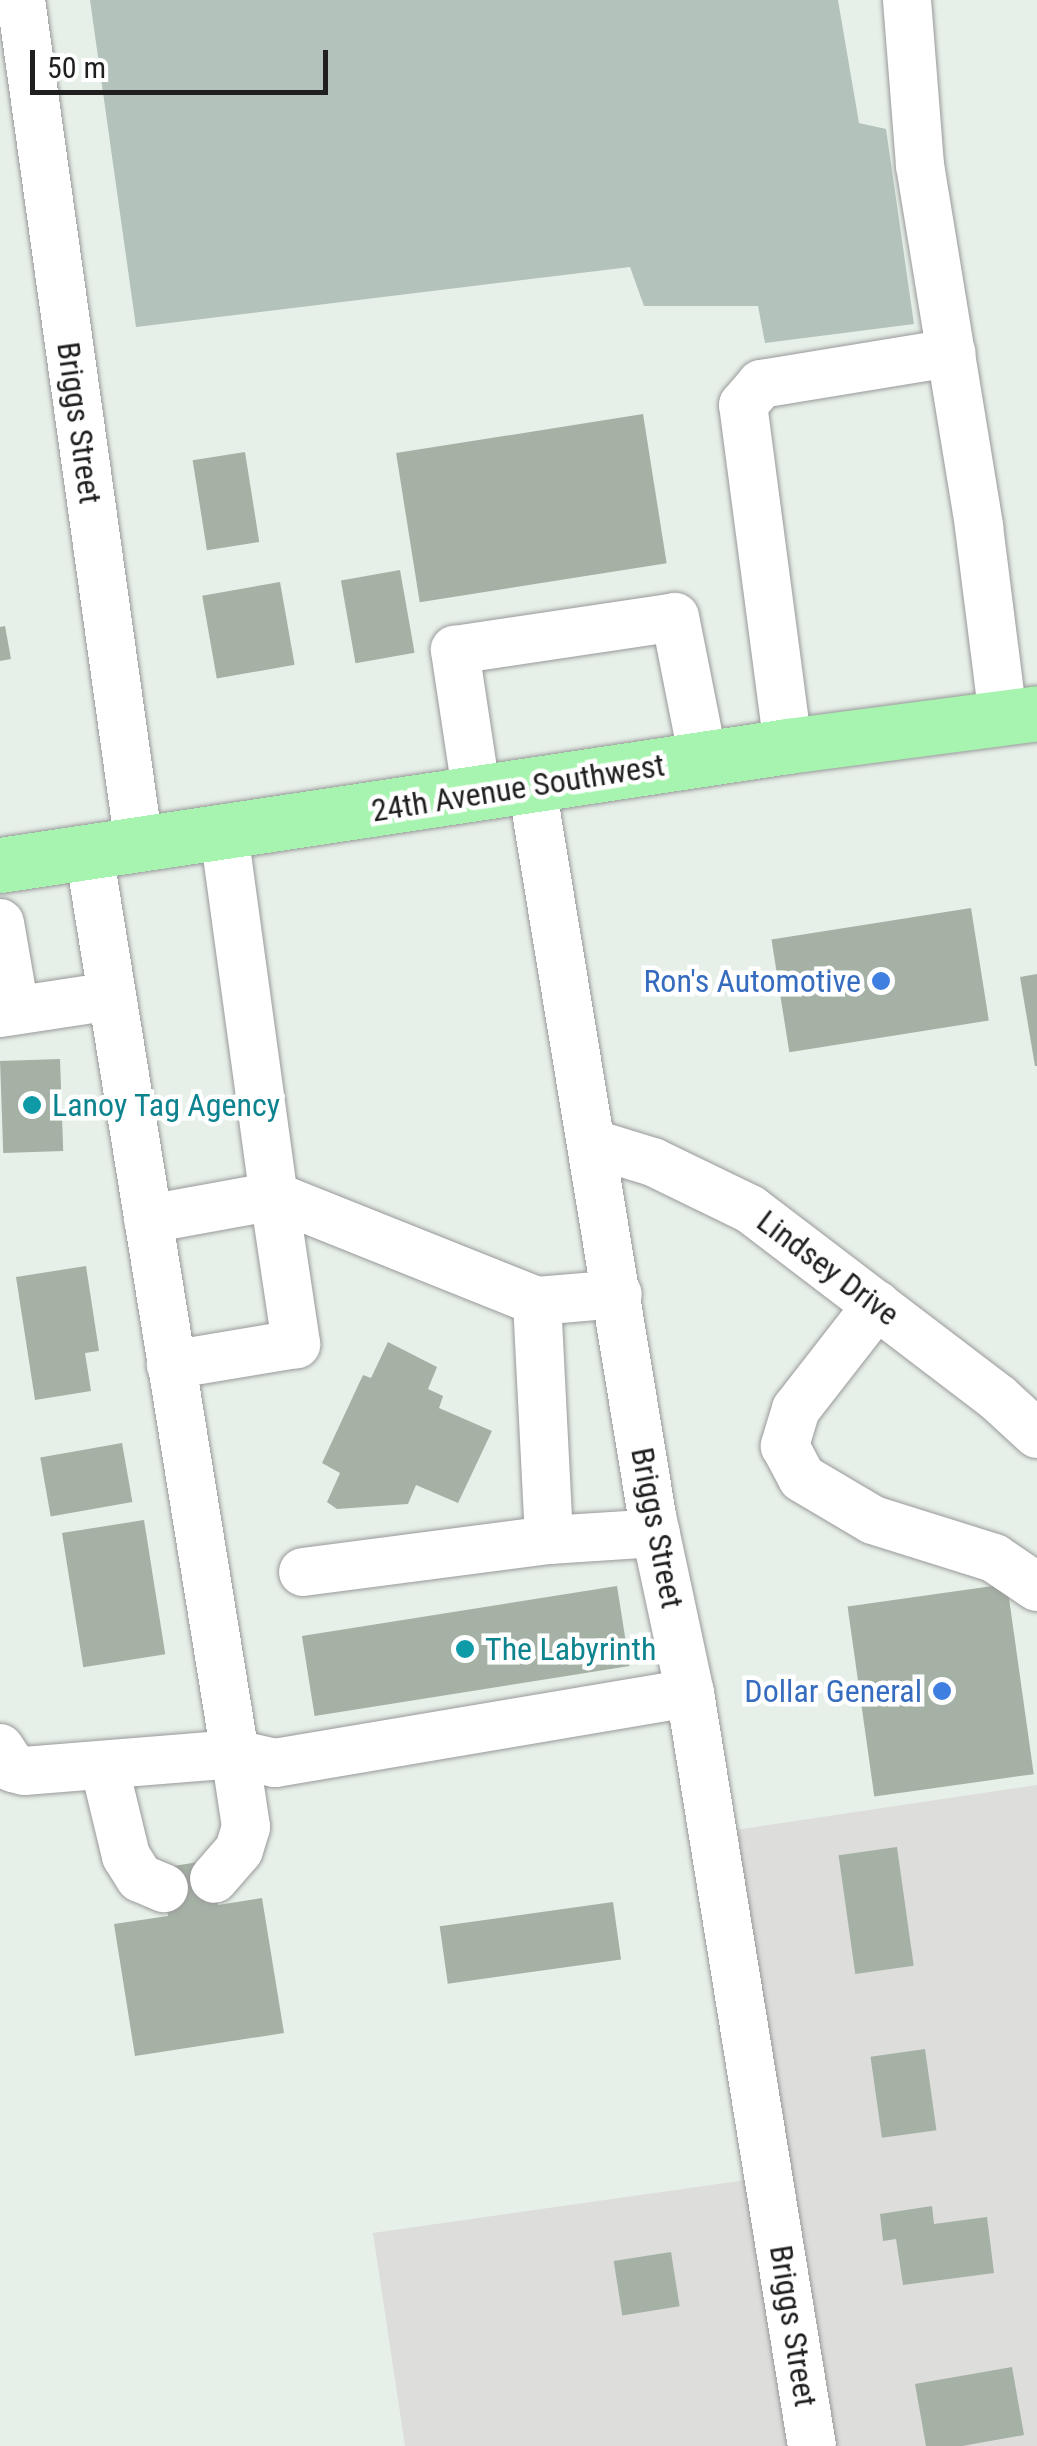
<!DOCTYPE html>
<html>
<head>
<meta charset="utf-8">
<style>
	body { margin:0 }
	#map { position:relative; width:1037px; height:2446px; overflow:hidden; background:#e6efe8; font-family:"Roboto Condensed",sans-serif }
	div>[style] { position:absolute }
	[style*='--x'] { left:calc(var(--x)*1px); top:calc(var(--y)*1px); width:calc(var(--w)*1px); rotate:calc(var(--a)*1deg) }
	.residential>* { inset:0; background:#dddddc }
	.construction>* { inset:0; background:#b3c3bc }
	.building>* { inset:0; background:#a5b1a5; transform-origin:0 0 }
	.roads { filter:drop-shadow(0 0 2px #999) drop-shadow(0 0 2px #999) }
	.minor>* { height:48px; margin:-24px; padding:0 24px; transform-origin:24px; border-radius:24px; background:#fff }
	.major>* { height:55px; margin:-27.5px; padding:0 27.5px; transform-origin:27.5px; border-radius:27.5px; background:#a7f4b0 }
	.dots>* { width:28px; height:28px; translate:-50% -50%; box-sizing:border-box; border:5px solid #fff; border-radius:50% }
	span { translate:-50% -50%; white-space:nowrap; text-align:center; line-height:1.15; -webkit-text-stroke:9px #fff; paint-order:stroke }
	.street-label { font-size:32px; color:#1f1f1f }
	.shop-label { font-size:32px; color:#366cbe }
	.right { translate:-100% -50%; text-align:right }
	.culture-label { font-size:32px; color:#0d838f }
	.left { translate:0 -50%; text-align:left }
	.scale { position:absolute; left:30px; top:50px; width:298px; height:45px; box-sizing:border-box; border:5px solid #1f1f1f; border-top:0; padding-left:12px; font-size:30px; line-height:35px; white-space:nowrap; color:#1f1f1f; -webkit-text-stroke:8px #fff; paint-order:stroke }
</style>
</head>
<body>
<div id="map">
	<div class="residential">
		<div style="clip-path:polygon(1037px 1785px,1037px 2446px,405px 2446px,373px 2233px,782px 2175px,729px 1831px)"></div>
	</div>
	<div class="construction">
		<div style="clip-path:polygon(90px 0,838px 0,859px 123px,886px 129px,914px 324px,765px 343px,758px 306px,644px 306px,630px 267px,136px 327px)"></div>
	</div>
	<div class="building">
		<div style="left:643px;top:414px;width:151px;height:250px;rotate:81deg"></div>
		<div style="left:245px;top:452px;width:91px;height:53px;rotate:81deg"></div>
		<div style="left:400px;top:570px;width:84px;height:60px;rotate:80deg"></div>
		<div style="left:280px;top:582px;width:84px;height:79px;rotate:80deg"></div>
		<div style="clip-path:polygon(5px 626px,11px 659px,0 661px,0 627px)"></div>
		<div style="left:971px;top:908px;width:114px;height:202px;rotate:81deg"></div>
		<div style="clip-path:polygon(1037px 974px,1037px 1066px,1035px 1066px,1020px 977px)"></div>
		<div style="left:60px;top:1059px;width:92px;height:60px;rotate:88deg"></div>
		<div style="clip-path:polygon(86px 1266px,99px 1351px,85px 1353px,91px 1391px,35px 1400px,16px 1277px)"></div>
		<div style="clip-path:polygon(388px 1342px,437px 1367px,428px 1389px,443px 1396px,439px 1408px,492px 1431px,458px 1503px,416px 1485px,408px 1504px,337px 1509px,327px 1502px,340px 1473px,322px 1463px,363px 1375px,371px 1378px)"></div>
		<div style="left:122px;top:1443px;width:60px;height:83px;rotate:80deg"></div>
		<div style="left:144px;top:1520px;width:136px;height:83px;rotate:81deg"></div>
		<div style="left:1007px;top:1584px;width:192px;height:161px;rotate:82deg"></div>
		<div style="left:617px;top:1586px;width:81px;height:319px;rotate:81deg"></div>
		<div style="left:897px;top:1847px;width:120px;height:59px;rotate:82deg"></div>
		<div style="clip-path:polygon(211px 1860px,218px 1905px,262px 1898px,284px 2033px,135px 2056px,114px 1924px,168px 1916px,161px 1868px)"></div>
		<div style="left:613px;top:1902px;width:58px;height:175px;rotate:82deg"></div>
		<div style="left:925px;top:2049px;width:82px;height:55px;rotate:82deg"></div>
		<div style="clip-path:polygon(932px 2206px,934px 2224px,987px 2217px,994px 2273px,903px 2285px,896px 2239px,883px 2241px,880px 2214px)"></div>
		<div style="left:671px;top:2252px;width:55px;height:58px;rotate:81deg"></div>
		<div style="clip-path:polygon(1012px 2367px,1024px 2435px,962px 2446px,926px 2446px,915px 2384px)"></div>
	</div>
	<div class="roads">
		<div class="minor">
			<div style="--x:21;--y:0;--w:853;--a:82.05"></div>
			<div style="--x:907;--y:0;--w:166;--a:85.5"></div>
			<div style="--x:920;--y:165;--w:367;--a:80.7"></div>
			<div style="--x:979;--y:527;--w:193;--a:82.8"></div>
			<div style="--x:788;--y:746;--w:344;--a:-97.5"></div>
			<div style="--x:743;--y:405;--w:28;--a:-49"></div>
			<div style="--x:761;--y:384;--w:193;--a:-9.3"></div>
			<div style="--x:532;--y:787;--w:739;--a:80.65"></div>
			<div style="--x:652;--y:1516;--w:181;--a:77.9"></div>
			<div style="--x:690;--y:1693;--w:763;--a:80.8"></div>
			<div style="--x:477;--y:796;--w:148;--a:-98.6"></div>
			<div style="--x:455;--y:650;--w:222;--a:-8.5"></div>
			<div style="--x:675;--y:617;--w:145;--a:78.8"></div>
			<div style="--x:224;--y:833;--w:366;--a:82.2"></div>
			<div style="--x:274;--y:1196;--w:283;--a:21.8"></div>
			<div style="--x:537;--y:1301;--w:81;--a:-4.9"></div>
			<div style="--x:89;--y:853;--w:913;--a:80.8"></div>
			<div style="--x:235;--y:1754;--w:41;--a:12.7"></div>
			<div style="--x:275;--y:1763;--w:421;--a:-9.6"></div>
			<div style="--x:0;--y:923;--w:88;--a:80.2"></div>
			<div style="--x:0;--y:1013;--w:113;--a:-8.6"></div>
			<div style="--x:594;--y:1144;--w:62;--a:17"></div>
			<div style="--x:653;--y:1162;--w:108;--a:25.9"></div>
			<div style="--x:750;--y:1209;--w:312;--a:37.3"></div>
			<div style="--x:998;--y:1398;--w:53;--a:42.7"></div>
			<div style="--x:148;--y:1219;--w:128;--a:-10.3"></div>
			<div style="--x:274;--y:1196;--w:150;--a:81.5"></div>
			<div style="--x:296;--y:1344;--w:127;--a:170.5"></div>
			<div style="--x:537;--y:1301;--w:239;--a:87.1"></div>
			<div style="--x:549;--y:1540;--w:107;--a:-3.7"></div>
			<div style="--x:877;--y:1305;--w:132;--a:127.9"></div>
			<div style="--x:796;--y:1409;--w:39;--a:107"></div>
			<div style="--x:785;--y:1446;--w:36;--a:62"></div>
			<div style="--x:802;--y:1478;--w:82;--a:30.6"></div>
			<div style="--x:873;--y:1520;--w:127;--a:17.4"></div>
			<div style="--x:994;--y:1558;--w:52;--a:34"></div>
			<div style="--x:303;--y:1572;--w:248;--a:-7.4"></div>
			<div style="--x:0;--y:1748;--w:24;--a:57"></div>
			<div style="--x:13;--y:1768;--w:11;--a:15"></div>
			<div style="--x:24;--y:1771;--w:212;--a:-4.6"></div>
			<div style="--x:235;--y:1754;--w:74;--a:81.4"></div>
			<div style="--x:246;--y:1827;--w:24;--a:107"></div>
			<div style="--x:239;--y:1850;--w:38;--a:131"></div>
			<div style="--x:104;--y:1765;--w:94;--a:76.4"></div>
			<div style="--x:126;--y:1856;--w:26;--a:58"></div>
			<div style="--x:140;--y:1878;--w:26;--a:23"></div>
		</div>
		<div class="major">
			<div style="--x:0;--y:865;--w:797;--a:-8.59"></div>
			<div style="--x:788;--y:746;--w:251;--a:-7.5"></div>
		</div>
	</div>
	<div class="dots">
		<div style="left:881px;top:981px;background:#3f7fe0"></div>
		<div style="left:32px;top:1105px;background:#0f9aa8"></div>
		<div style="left:465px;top:1649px;background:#0f9aa8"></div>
		<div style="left:942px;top:1691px;background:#3f7fe0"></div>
	</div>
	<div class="street-label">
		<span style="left:79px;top:423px;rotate:82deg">Briggs Street</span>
		<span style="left:518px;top:788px;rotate:-9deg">24th Avenue Southwest</span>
		<span style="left:828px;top:1268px;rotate:37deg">Lindsey Drive</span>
		<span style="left:657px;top:1528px;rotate:79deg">Briggs Street</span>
		<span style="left:793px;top:2326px;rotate:81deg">Briggs Street</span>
	</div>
	<div class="shop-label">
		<span class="right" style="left:861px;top:981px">Ron's Automotive</span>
		<span class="right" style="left:922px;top:1691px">Dollar General</span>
	</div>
	<div class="culture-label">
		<span class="left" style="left:52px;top:1105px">Lanoy Tag Agency</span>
		<span class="left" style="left:485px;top:1649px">The Labyrinth</span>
	</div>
	<div class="scale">50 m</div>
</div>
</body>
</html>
